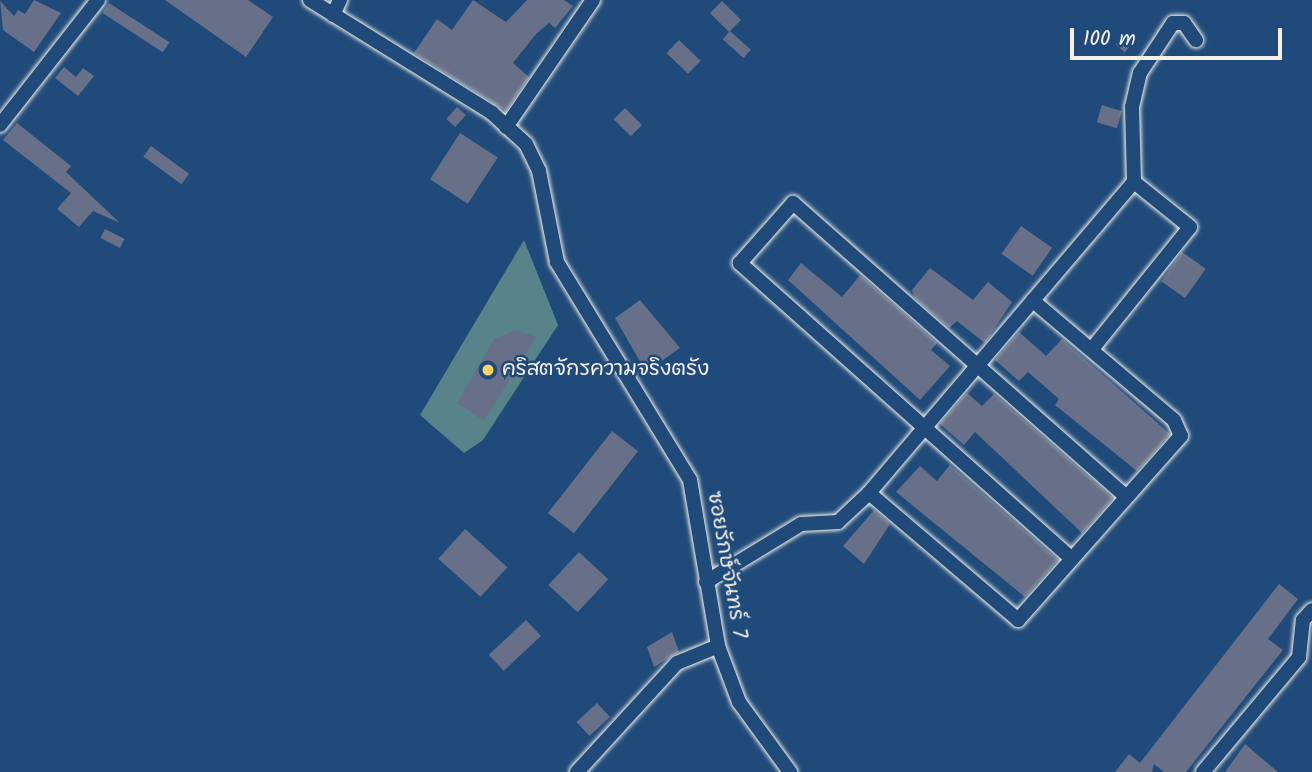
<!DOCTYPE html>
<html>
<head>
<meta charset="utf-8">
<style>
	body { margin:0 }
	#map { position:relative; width:1312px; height:772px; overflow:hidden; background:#1f4a7a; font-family:Kalam,"Playpen Sans Thai",sans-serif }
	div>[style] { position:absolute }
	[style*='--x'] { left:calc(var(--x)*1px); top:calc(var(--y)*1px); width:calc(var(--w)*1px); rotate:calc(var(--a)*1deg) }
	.green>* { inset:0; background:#58838b }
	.building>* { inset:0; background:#677088; transform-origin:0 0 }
	.roads { filter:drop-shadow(0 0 2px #f4f1e8) drop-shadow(0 0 2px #f4f1e8) }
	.street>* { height:14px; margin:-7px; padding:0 7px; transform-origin:7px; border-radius:7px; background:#1f4a7a }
	.dots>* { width:19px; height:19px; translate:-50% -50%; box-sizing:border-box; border:4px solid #1f4a7a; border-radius:50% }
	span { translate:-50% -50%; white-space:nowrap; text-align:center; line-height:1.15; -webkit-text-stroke:5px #1f4a7a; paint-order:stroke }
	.poi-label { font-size:21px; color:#f4f1e8 }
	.left { translate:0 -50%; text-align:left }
	.street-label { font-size:21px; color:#f4f1e8 }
	.scale { position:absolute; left:1070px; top:28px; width:212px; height:32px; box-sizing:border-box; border:4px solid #f4f1e8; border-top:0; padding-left:9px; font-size:21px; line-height:24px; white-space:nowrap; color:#f4f1e8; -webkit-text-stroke:5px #1f4a7a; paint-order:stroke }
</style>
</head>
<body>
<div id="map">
	<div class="green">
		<div style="clip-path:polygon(524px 240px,558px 325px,483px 440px,464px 453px,420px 415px)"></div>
	</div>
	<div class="building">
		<div style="clip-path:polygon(34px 0,61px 13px,34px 52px,3px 30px,0 1px,14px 16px,18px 10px,25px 14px)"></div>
		<div style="clip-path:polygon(165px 0,248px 0,273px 17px,246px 57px)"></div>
		<div style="clip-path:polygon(473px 0,506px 22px,527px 0,564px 0,573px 6px,555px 28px,549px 23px,536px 34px,513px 63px,529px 77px,506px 111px,414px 53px,437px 19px,452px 30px)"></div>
		<div style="left:722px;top:1px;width:27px;height:17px;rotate:45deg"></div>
		<div style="left:109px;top:3px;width:72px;height:12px;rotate:33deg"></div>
		<div style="left:730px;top:31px;width:28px;height:11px;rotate:42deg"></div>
		<div style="left:1123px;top:36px;width:12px;height:11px;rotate:42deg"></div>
		<div style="left:679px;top:40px;width:30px;height:18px;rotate:44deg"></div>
		<div style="clip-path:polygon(64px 67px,76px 77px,83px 68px,94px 76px,78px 96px,55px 78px)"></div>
		<div style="left:1102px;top:105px;width:21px;height:18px;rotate:17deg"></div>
		<div style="left:457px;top:107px;width:12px;height:16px;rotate:42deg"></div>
		<div style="left:625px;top:108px;width:24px;height:16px;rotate:45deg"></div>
		<div style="clip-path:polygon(17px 123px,71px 166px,66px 172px,120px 223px,93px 211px,79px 227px,57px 209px,71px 193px,3px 140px)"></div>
		<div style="left:460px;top:133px;width:45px;height:55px;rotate:33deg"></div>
		<div style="left:151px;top:146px;width:47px;height:13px;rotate:36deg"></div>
		<div style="left:1021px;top:226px;width:38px;height:34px;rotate:35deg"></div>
		<div style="left:105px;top:229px;width:22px;height:10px;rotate:27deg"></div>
		<div style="left:1182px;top:252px;width:29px;height:36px;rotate:35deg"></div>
		<div style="clip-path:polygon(801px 263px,842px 297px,860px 275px,937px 343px,931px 350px,950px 366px,920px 400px,788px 280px)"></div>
		<div style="clip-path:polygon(930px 268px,973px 300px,988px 282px,1012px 302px,985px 343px,957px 321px,949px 328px,915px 298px,912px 290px)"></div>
		<div style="clip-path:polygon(640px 300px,680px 348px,646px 372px,615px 318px)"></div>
		<div style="clip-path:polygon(516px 330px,536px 337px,484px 421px,457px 403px,494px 339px)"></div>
		<div style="clip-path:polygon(1019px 332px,1046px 356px,1062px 339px,1170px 434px,1137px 471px,1055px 405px,1059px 399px,1028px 372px,1019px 381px,995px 360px)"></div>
		<div style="clip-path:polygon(967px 393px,982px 406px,994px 394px,1113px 498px,1082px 533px,975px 432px,964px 445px,940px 424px)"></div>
		<div style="left:612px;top:431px;width:33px;height:104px;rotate:38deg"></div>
		<div style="clip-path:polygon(950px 465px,1058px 560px,1025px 597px,896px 492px,920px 466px,937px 481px)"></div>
		<div style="clip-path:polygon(874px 510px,890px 524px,864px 564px,843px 546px)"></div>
		<div style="left:465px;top:529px;width:57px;height:40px;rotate:42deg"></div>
		<div style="left:579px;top:552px;width:40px;height:45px;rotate:43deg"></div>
		<div style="clip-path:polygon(1279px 584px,1298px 599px,1268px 639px,1283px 650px,1186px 772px,1164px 772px,1154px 764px,1152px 772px,1115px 772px,1129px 754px,1140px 763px)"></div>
		<div style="left:526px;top:620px;width:22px;height:51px;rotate:47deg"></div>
		<div style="clip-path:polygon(672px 632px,679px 652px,654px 667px,647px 647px)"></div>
		<div style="left:597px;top:703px;width:19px;height:28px;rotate:47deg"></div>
		<div style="clip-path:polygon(1245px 744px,1278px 772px,1225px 772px)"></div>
	</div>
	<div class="roads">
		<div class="street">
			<div style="--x:310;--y:0;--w:214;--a:31.8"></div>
			<div style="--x:492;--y:113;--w:46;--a:42.4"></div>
			<div style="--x:526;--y:144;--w:30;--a:64"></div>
			<div style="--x:539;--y:171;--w:93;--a:78.8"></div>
			<div style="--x:557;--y:262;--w:255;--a:58.6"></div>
			<div style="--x:690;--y:480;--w:168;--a:80.4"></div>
			<div style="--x:718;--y:646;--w:60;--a:69.4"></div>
			<div style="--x:739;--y:702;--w:87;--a:53.9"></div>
			<div style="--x:333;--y:15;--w:17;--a:-65"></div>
			<div style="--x:0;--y:125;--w:159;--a:-51.9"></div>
			<div style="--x:506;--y:127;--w:154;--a:-55.6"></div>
			<div style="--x:1092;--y:349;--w:156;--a:-51.2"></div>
			<div style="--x:1190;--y:227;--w:72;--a:-141.2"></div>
			<div style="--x:869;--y:493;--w:196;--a:40.4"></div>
			<div style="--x:1018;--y:620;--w:246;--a:-48.5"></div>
			<div style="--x:1181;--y:436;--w:17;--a:-114"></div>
			<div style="--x:1174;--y:420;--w:185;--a:-139.8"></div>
			<div style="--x:1072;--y:559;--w:445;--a:-138.3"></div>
			<div style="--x:740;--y:263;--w:80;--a:-48.5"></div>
			<div style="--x:793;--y:203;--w:444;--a:41.4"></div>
			<div style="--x:706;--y:582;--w:111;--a:-31.4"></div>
			<div style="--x:801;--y:524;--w:37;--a:-3"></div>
			<div style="--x:838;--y:522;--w:42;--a:-43.1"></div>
			<div style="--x:869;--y:493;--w:409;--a:-49.6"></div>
			<div style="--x:1134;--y:182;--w:75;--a:-91.5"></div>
			<div style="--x:1132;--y:107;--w:35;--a:-77"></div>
			<div style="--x:1140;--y:73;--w:60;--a:-56.6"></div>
			<div style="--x:1173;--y:23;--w:11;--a:0"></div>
			<div style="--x:1184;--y:23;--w:21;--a:55"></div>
			<div style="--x:577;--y:772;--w:148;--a:-47.5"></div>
			<div style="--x:677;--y:663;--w:44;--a:-22.5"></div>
			<div style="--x:1203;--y:772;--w:150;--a:-50.1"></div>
			<div style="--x:1299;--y:657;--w:37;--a:-84"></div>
			<div style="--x:1303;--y:620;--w:13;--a:-48"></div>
		</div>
	</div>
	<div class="dots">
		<div style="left:488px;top:370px;background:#ffd166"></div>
	</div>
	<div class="poi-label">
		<span class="left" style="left:502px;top:370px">คริสตจักรความจริงตรัง</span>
	</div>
	<div class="street-label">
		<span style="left:726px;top:565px;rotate:80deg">ซอยรักษ์จันทร์ 7</span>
	</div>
	<div class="scale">100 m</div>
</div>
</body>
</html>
